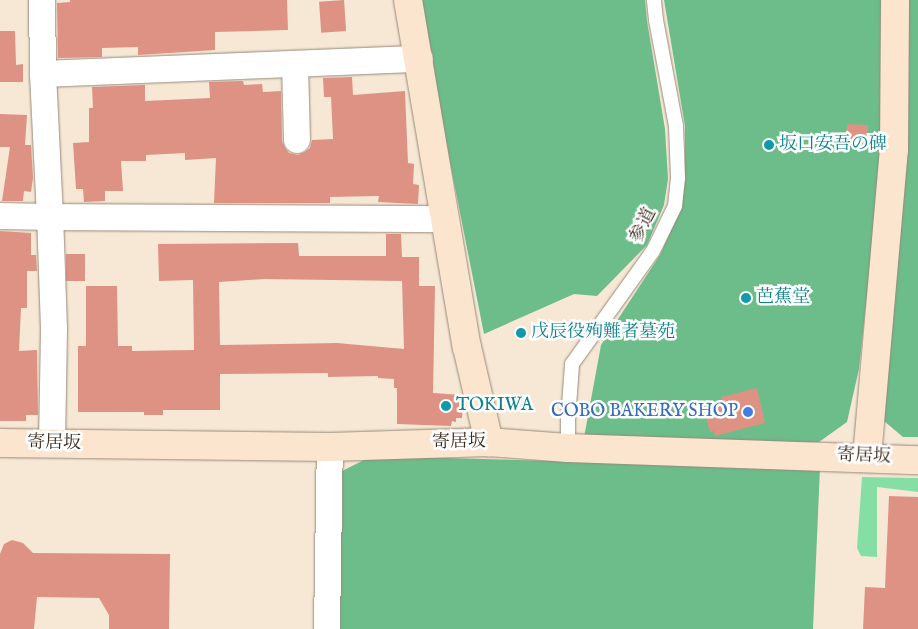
<!DOCTYPE html>
<html>
<head>
<meta charset="utf-8">
<style>
	body { margin:0 }
	#map { position:relative; width:918px; height:629px; overflow:hidden; background:#f6e8d5; font-family:"IM FELL English","Noto Serif JP",serif }
	div>[style] { position:absolute }
	[style*='--x'] { left:calc(var(--x)*1px); top:calc(var(--y)*1px); width:calc(var(--w)*1px); rotate:calc(var(--a)*1deg) }
	.green>* { inset:0; background:#85dea4 }
	.forest>* { inset:0; background:#6cbd8a }
	.building>* { inset:0; background:#de9283; transform-origin:0 0 }
	.roads { filter:drop-shadow(0 0 1px #98897a) drop-shadow(0 0 1px #98897a) }
	.lane>* { height:14px; margin:-7px; padding:0 7px; transform-origin:7px; border-radius:7px; background:#fff }
	.street>* { height:26px; margin:-13px; padding:0 13px; transform-origin:13px; border-radius:13px; background:#fff }
	.secondary>* { height:28px; margin:-14px; padding:0 14px; transform-origin:14px; border-radius:14px; background:#fbe5cf }
	.dots>* { width:14px; height:14px; translate:-50% -50%; box-sizing:border-box; border:2px solid #fff; border-radius:50% }
	span { translate:-50% -50%; white-space:nowrap; text-align:center; line-height:1.15; -webkit-text-stroke:5px #fff; paint-order:stroke }
	.culture-label { font-size:18px; color:#0d838f }
	.left { translate:0 -50%; text-align:left }
	.street-label { font-size:18px; color:#3b2a1e }
	.shop-label { font-size:18px; color:#366cbe }
	.right { translate:-100% -50%; text-align:right }
</style>
</head>
<body>
<div id="map">
	<div class="green">
		<div style="clip-path:polygon(862px 477px,918px 478px,918px 492px,877px 487px,877px 557px,861px 556px,857px 548px)"></div>
	</div>
	<div class="forest">
		<div style="clip-path:polygon(418px 0,645px 0,647px 21px,665px 129px,668px 179px,664px 205px,647px 245px,597px 296px,574px 294px,484px 334px)"></div>
		<div style="clip-path:polygon(664px 0,885px 0,883px 148px,859px 369px,847px 422px,819px 442px,583px 443px,601px 345px,660px 255px,682px 206px,685px 179px,685px 126px)"></div>
		<div style="clip-path:polygon(904px 0,918px 0,918px 437px,903px 437px,884px 421px)"></div>
		<div style="clip-path:polygon(372px 456px,820px 468px,813px 629px,339px 629px,342px 471px)"></div>
	</div>
	<div class="building">
		<div style="clip-path:polygon(70px 0,287px 0,288px 30px,215px 32px,215px 50px,138px 55px,138px 47px,102px 48px,102px 57px,58px 58px,57px 3px,70px 2px)"></div>
		<div style="left:344px;top:0;width:31px;height:25px;rotate:86deg"></div>
		<div style="clip-path:polygon(0 31px,15px 31px,16px 65px,23px 64px,23px 82px,0 82px)"></div>
		<div style="clip-path:polygon(352px 77px,353px 95px,405px 91px,408px 163px,414px 164px,413px 184px,419px 185px,418px 204px,378px 202px,379px 196px,330px 197px,330px 203px,214px 203px,216px 158px,185px 160px,185px 153px,146px 155px,146px 161px,121px 161px,123px 191px,105px 191px,105px 201px,84px 202px,83px 189px,76px 189px,73px 143px,89px 142px,89px 108px,93px 108px,92px 87px,145px 85px,145px 101px,210px 98px,209px 82px,243px 81px,244px 85px,262px 84px,263px 92px,281px 91px,282px 141px,285px 148px,289px 153px,298px 155px,305px 152px,310px 148px,312px 140px,333px 139px,331px 97px,324px 97px,323px 78px)"></div>
		<div style="clip-path:polygon(0 114px,27px 115px,25px 145px,31px 145px,33px 178px,31px 192px,24px 191px,23px 201px,2px 201px,10px 147px,0 147px)"></div>
		<div style="left:847px;top:124px;width:21px;height:21px;rotate:3deg"></div>
		<div style="clip-path:polygon(0 231px,31px 233px,31px 255px,36px 255px,37px 271px,27px 271px,27px 308px,21px 308px,19px 351px,37px 350px,38px 415px,26px 415px,26px 421px,0 421px)"></div>
		<div style="clip-path:polygon(evenodd,386px 234px,401px 234px,402px 257px,419px 257px,419px 286px,435px 286px,433px 393px,462px 395px,463px 399px,462px 418px,456px 418px,456px 422px,452px 421px,451px 426px,397px 424px,397px 388px,394px 388px,394px 379px,378px 378px,378px 376px,328px 377px,328px 373px,220px 374px,220px 410px,163px 410px,163px 415px,144px 415px,144px 412px,78px 412px,78px 346px,86px 346px,86px 286px,117px 286px,118px 346px,132px 346px,132px 351px,194px 350px,193px 280px,159px 281px,158px 244px,298px 243px,299px 256px,386px 256px,386px 234px,264px 279px,402px 281px,404px 349px,337px 343px,220px 345px,219px 282px,264px 279px)"></div>
		<div style="left:66px;top:254px;width:19px;height:27px"></div>
		<div style="clip-path:polygon(757px 388px,765px 423px,715px 436px,714px 431px,710px 432px,704px 409px,723px 404px,721px 397px)"></div>
		<div style="clip-path:polygon(889px 496px,918px 497px,918px 629px,863px 629px,865px 587px,885px 588px)"></div>
		<div style="clip-path:polygon(12px 540px,23px 543px,33px 553px,170px 554px,169px 629px,109px 629px,109px 615px,99px 598px,37px 597px,34px 629px,0 629px,0 554px,4px 544px)"></div>
	</div>
	<div class="roads">
		<div class="lane">
			<div style="--x:568;--y:448;--w:28;--a:-90"></div>
			<div style="--x:568;--y:420;--w:56;--a:-85.9"></div>
			<div style="--x:572;--y:364;--w:139;--a:-54.4"></div>
			<div style="--x:653;--y:251;--w:50;--a:-63.9"></div>
			<div style="--x:675;--y:206;--w:28;--a:-84"></div>
			<div style="--x:678;--y:178;--w:52;--a:-92.2"></div>
			<div style="--x:676;--y:126;--w:108;--a:-100.7"></div>
			<div style="--x:656;--y:20;--w:20;--a:-96"></div>
		</div>
		<div class="street">
			<div style="--x:42;--y:0;--w:74;--a:89.2"></div>
			<div style="--x:295;--y:64;--w:76;--a:88.5"></div>
			<div style="--x:0;--y:216;--w:50;--a:1.1"></div>
			<div style="--x:50;--y:217;--w:143;--a:-92.8"></div>
			<div style="--x:43;--y:74;--w:377;--a:-2.3"></div>
			<div style="--x:52;--y:444;--w:115;--a:-89"></div>
			<div style="--x:54;--y:329;--w:112;--a:-92"></div>
			<div style="--x:50;--y:217;--w:394;--a:0.3"></div>
			<div style="--x:327;--y:629;--w:182;--a:-89.1"></div>
		</div>
		<div class="secondary">
			<div style="--x:408;--y:0;--w:352;--a:80.4"></div>
			<div style="--x:467;--y:347;--w:98;--a:77"></div>
			<div style="--x:0;--y:443;--w:330;--a:0.7"></div>
			<div style="--x:330;--y:447;--w:159;--a:-1.8"></div>
			<div style="--x:489;--y:442;--w:79;--a:4.3"></div>
			<div style="--x:568;--y:448;--w:350;--a:2"></div>
			<div style="--x:867;--y:457;--w:308;--a:-85"></div>
			<div style="--x:894;--y:150;--w:150;--a:-89.6"></div>
		</div>
	</div>
	<div class="dots">
		<div style="left:769px;top:145px;background:#0f9aa8"></div>
		<div style="left:746px;top:298px;background:#0f9aa8"></div>
		<div style="left:521px;top:333px;background:#0f9aa8"></div>
		<div style="left:446px;top:406px;background:#0f9aa8"></div>
		<div style="left:748px;top:412px;background:#3f7fe0"></div>
	</div>
	<div class="culture-label">
		<span class="left" style="left:779px;top:145px">坂口安吾の碑</span>
		<span class="left" style="left:756px;top:298px">芭蕉堂</span>
		<span class="left" style="left:531px;top:333px">戊辰役殉難者墓苑</span>
		<span class="left" style="left:456px;top:406px">TOKIWA</span>
	</div>
	<div class="street-label">
		<span style="left:644px;top:226px;rotate:-63deg">参道</span>
		<span style="left:459px;top:443px;rotate:-1deg">寄居坂</span>
		<span style="left:54px;top:444px;rotate:1deg">寄居坂</span>
		<span style="left:864px;top:457px;rotate:2deg">寄居坂</span>
	</div>
	<div class="shop-label">
		<span class="right" style="left:738px;top:412px">COBO BAKERY SHOP</span>
	</div>
</div>
</body>
</html>
